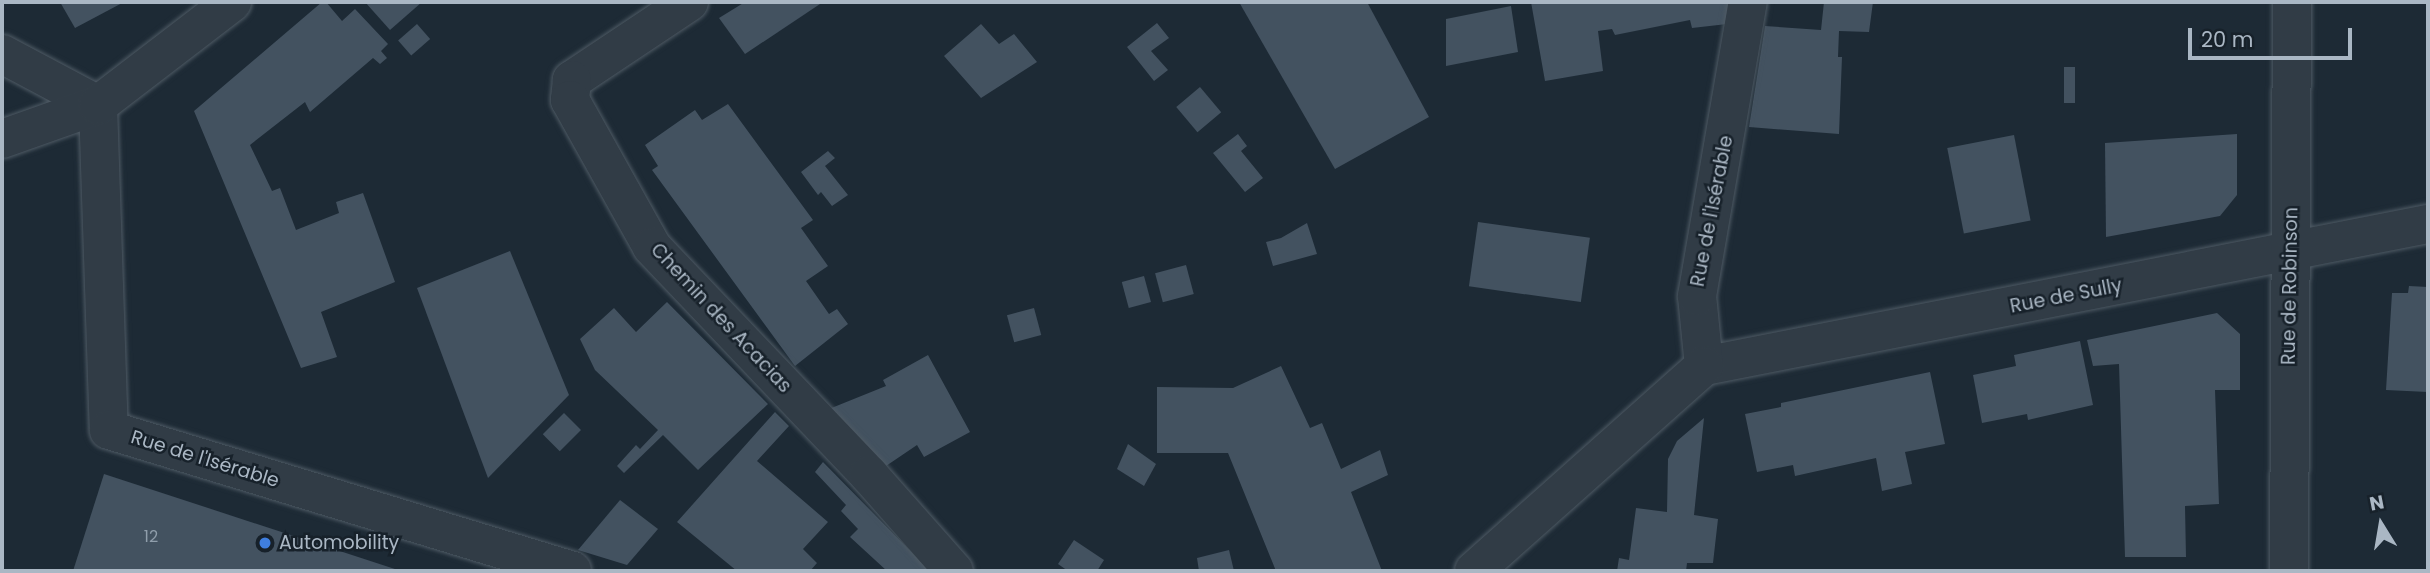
<!DOCTYPE html>
<html>
<head>
<meta charset="utf-8">
<style>
	body { margin:0 }
	#map { position:relative; width:2430px; height:573px; overflow:hidden; background:#1d2a35; font-family:Poppins,sans-serif }
	div>[style] { position:absolute }
	[style*='--x'] { left:calc(var(--x)*1px); top:calc(var(--y)*1px); width:calc(var(--w)*1px); rotate:calc(var(--a)*1deg) }
	.building>* { inset:0; background:#435260; transform-origin:0 0 }
	.roads { filter:drop-shadow(0 0 2px #4e5a64) drop-shadow(0 0 2px #4e5a64) }
	.minor>* { height:38px; margin:-19px; padding:0 19px; transform-origin:19px; border-radius:19px; background:#313c46 }
	.dots>* { width:19px; height:19px; translate:-50% -50%; box-sizing:border-box; border:4px solid #17212a; border-radius:50% }
	span { translate:-50% -50%; white-space:nowrap; text-align:center; line-height:1.15; -webkit-text-stroke:5px #17212a; paint-order:stroke }
	.number-label { font-size:16px; color:#909eab }
	.number-label span { -webkit-text-stroke-width:0 }
	.street-label { font-size:19px; color:#aab7c4 }
	.poi-label { font-size:19px; color:#aab7c4 }
	.left { translate:0 -50%; text-align:left }
	.frame { position:absolute; inset:0; border:4px solid #aab7c4; pointer-events:none }
	.north { position:absolute; left:2346px; top:489px; width:70px; height:70px; -webkit-text-stroke:5px #17212a; paint-order:stroke; rotate:349deg; font-size:19px; font-weight:700; line-height:28px; text-align:center; color:#aab7c4 }
	.north::after { content:''; display:block; margin:auto; width:24px; height:32px; background:#aab7c4; clip-path:polygon(50% 0,100% 100%,50% 72%,0 100%) }
	.scale { position:absolute; left:2188px; top:28px; width:164px; height:32px; box-sizing:border-box; border:4px solid #aab7c4; border-top:0; padding-left:9px; font-size:21px; line-height:24px; white-space:nowrap; color:#aab7c4; -webkit-text-stroke:5px #17212a; paint-order:stroke }
</style>
</head>
<body>
<div id="map">
	<div class="building">
		<div style="clip-path:polygon(60px 2px,124px 2px,75px 28px)"></div>
		<div style="clip-path:polygon(322px 2px,326px 2px,342px 21px,355px 9px,388px 44px,381px 51px,387px 58px,380px 64px,373px 58px,310px 112px,305px 102px,250px 145px,272px 191px,280px 188px,296px 230px,339px 213px,336px 202px,363px 193px,395px 282px,321px 312px,337px 357px,301px 368px,194px 111px)"></div>
		<div style="clip-path:polygon(365px 2px,422px 2px,390px 30px)"></div>
		<div style="clip-path:polygon(745px 2px,823px 2px,745px 54px,719px 18px)"></div>
		<div style="clip-path:polygon(1239px 2px,1367px 2px,1429px 117px,1335px 169px)"></div>
		<div style="clip-path:polygon(1531px 2px,1738px 2px,1736px 23px,1692px 28px,1690px 20px,1615px 35px,1612px 29px,1598px 31px,1603px 71px,1545px 81px)"></div>
		<div style="clip-path:polygon(1824px 2px,1873px 2px,1869px 32px,1839px 31px,1838px 57px,1842px 57px,1839px 134px,1749px 127px,1765px 26px,1821px 30px)"></div>
		<div style="clip-path:polygon(1511px 6px,1518px 52px,1446px 66px,1446px 19px)"></div>
		<div style="clip-path:polygon(1157px 23px,1169px 38px,1151px 51px,1168px 70px,1154px 81px,1127px 47px)"></div>
		<div style="left:417px;top:24px;width:20px;height:25px;rotate:49deg"></div>
		<div style="clip-path:polygon(981px 24px,999px 44px,1014px 34px,1037px 62px,981px 98px,944px 56px)"></div>
		<div style="left:2064px;top:67px;width:11px;height:36px"></div>
		<div style="left:1200px;top:87px;width:33px;height:31px;rotate:50deg"></div>
		<div style="clip-path:polygon(728px 104px,813px 220px,801px 228px,828px 266px,806px 281px,829px 314px,837px 309px,848px 324px,795px 366px,652px 170px,658px 166px,645px 145px,695px 110px,702px 120px)"></div>
		<div style="clip-path:polygon(1238px 134px,1247px 146px,1241px 151px,1263px 178px,1245px 192px,1213px 153px)"></div>
		<div style="clip-path:polygon(2237px 134px,2237px 195px,2220px 216px,2106px 237px,2105px 143px)"></div>
		<div style="left:2014px;top:135px;width:87px;height:68px;rotate:79deg"></div>
		<div style="clip-path:polygon(828px 151px,835px 158px,825px 166px,848px 195px,832px 206px,821px 192px,818px 195px,801px 172px)"></div>
		<div style="left:1478px;top:222px;width:113px;height:65px;rotate:8deg"></div>
		<div style="clip-path:polygon(1307px 223px,1317px 254px,1273px 266px,1266px 242px,1281px 238px)"></div>
		<div style="clip-path:polygon(510px 251px,569px 395px,488px 478px,417px 288px)"></div>
		<div style="left:1186px;top:265px;width:30px;height:32px;rotate:75deg"></div>
		<div style="left:1144px;top:276px;width:27px;height:23px;rotate:75deg"></div>
		<div style="clip-path:polygon(2409px 286px,2428px 287px,2428px 392px,2386px 390px,2392px 293px,2408px 293px)"></div>
		<div style="clip-path:polygon(667px 302px,768px 404px,698px 470px,663px 435px,624px 473px,617px 466px,636px 445px,640px 449px,658px 430px,595px 370px,580px 339px,614px 308px,636px 332px)"></div>
		<div style="left:1034px;top:308px;width:28px;height:28px;rotate:75deg"></div>
		<div style="clip-path:polygon(2217px 313px,2240px 334px,2240px 390px,2215px 390px,2219px 504px,2185px 506px,2186px 557px,2125px 557px,2119px 364px,2093px 366px,2087px 340px)"></div>
		<div style="clip-path:polygon(2080px 341px,2093px 405px,2028px 420px,2027px 414px,1982px 423px,1973px 375px,2016px 366px,2014px 355px)"></div>
		<div style="clip-path:polygon(928px 355px,970px 432px,924px 457px,917px 445px,886px 466px,829px 409px,886px 386px,883px 380px)"></div>
		<div style="clip-path:polygon(1281px 366px,1310px 428px,1322px 423px,1341px 469px,1380px 450px,1388px 475px,1351px 492px,1382px 571px,1276px 571px,1228px 453px,1157px 453px,1157px 387px,1233px 388px)"></div>
		<div style="clip-path:polygon(1930px 372px,1945px 444px,1905px 452px,1912px 484px,1882px 491px,1876px 458px,1795px 476px,1793px 465px,1757px 472px,1745px 414px,1781px 407px,1781px 403px)"></div>
		<div style="clip-path:polygon(775px 412px,789px 426px,757px 461px,828px 522px,803px 549px,817px 563px,810px 571px,737px 571px,677px 522px)"></div>
		<div style="left:564px;top:413px;width:24px;height:30px;rotate:45deg"></div>
		<div style="clip-path:polygon(1704px 418px,1694px 515px,1718px 519px,1713px 563px,1687px 563px,1686px 571px,1617px 571px,1619px 558px,1629px 560px,1636px 508px,1667px 512px,1668px 459px,1677px 441px)"></div>
		<div style="clip-path:polygon(1128px 444px,1156px 464px,1144px 486px,1117px 469px)"></div>
		<div style="clip-path:polygon(823px 462px,930px 571px,887px 571px,850px 537px,858px 529px,841px 511px,846px 505px,815px 472px)"></div>
		<div style="clip-path:polygon(104px 474px,401px 571px,73px 571px)"></div>
		<div style="clip-path:polygon(620px 500px,658px 529px,627px 565px,578px 550px)"></div>
		<div style="clip-path:polygon(1074px 540px,1104px 560px,1097px 571px,1068px 571px,1058px 564px)"></div>
		<div style="clip-path:polygon(1229px 550px,1234px 571px,1199px 571px,1197px 558px)"></div>
	</div>
	<div class="roads">
		<div class="minor">
			<div style="--x:689;--y:2;--w:141;--a:146.3"></div>
			<div style="--x:572;--y:80;--w:20;--a:96"></div>
			<div style="--x:570;--y:100;--w:168;--a:60.8"></div>
			<div style="--x:652;--y:247;--w:315;--a:46.4"></div>
			<div style="--x:869;--y:475;--w:128;--a:48.5"></div>
			<div style="--x:2;--y:54;--w:109;--a:28"></div>
			<div style="--x:98;--y:105;--w:325;--a:88.1"></div>
			<div style="--x:109;--y:430;--w:484;--a:16.9"></div>
			<div style="--x:2;--y:139;--w:102;--a:-19.5"></div>
			<div style="--x:98;--y:105;--w:169;--a:-37.5"></div>
			<div style="--x:1704;--y:366;--w:738;--a:-11.1"></div>
			<div style="--x:1704;--y:366;--w:70;--a:-95.7"></div>
			<div style="--x:1697;--y:296;--w:298;--a:-80.2"></div>
			<div style="--x:1474;--y:571;--w:308;--a:-41.7"></div>
			<div style="--x:2289;--y:571;--w:569;--a:-89.7"></div>
		</div>
	</div>
	<div class="dots">
		<div style="left:265px;top:543px;background:#3f7fe0"></div>
	</div>
	<div class="number-label">
		<span style="left:151px;top:537px">12</span>
	</div>
	<div class="street-label">
		<span style="left:1712px;top:211px;rotate:-79deg">Rue de l'Isérable</span>
		<span style="left:2290px;top:286px;rotate:-89deg">Rue de Robinson</span>
		<span style="left:2066px;top:296px;rotate:-11deg">Rue de Sully</span>
		<span style="left:721px;top:318px;rotate:47deg">Chemin des Acacias</span>
		<span style="left:205px;top:459px;rotate:17deg">Rue de l'Isérable</span>
	</div>
	<div class="poi-label">
		<span class="left" style="left:279px;top:543px">Automobility</span>
	</div>
	<div class="frame"></div>
	<div class="north">N</div>
	<div class="scale">20 m</div>
</div>
</body>
</html>
